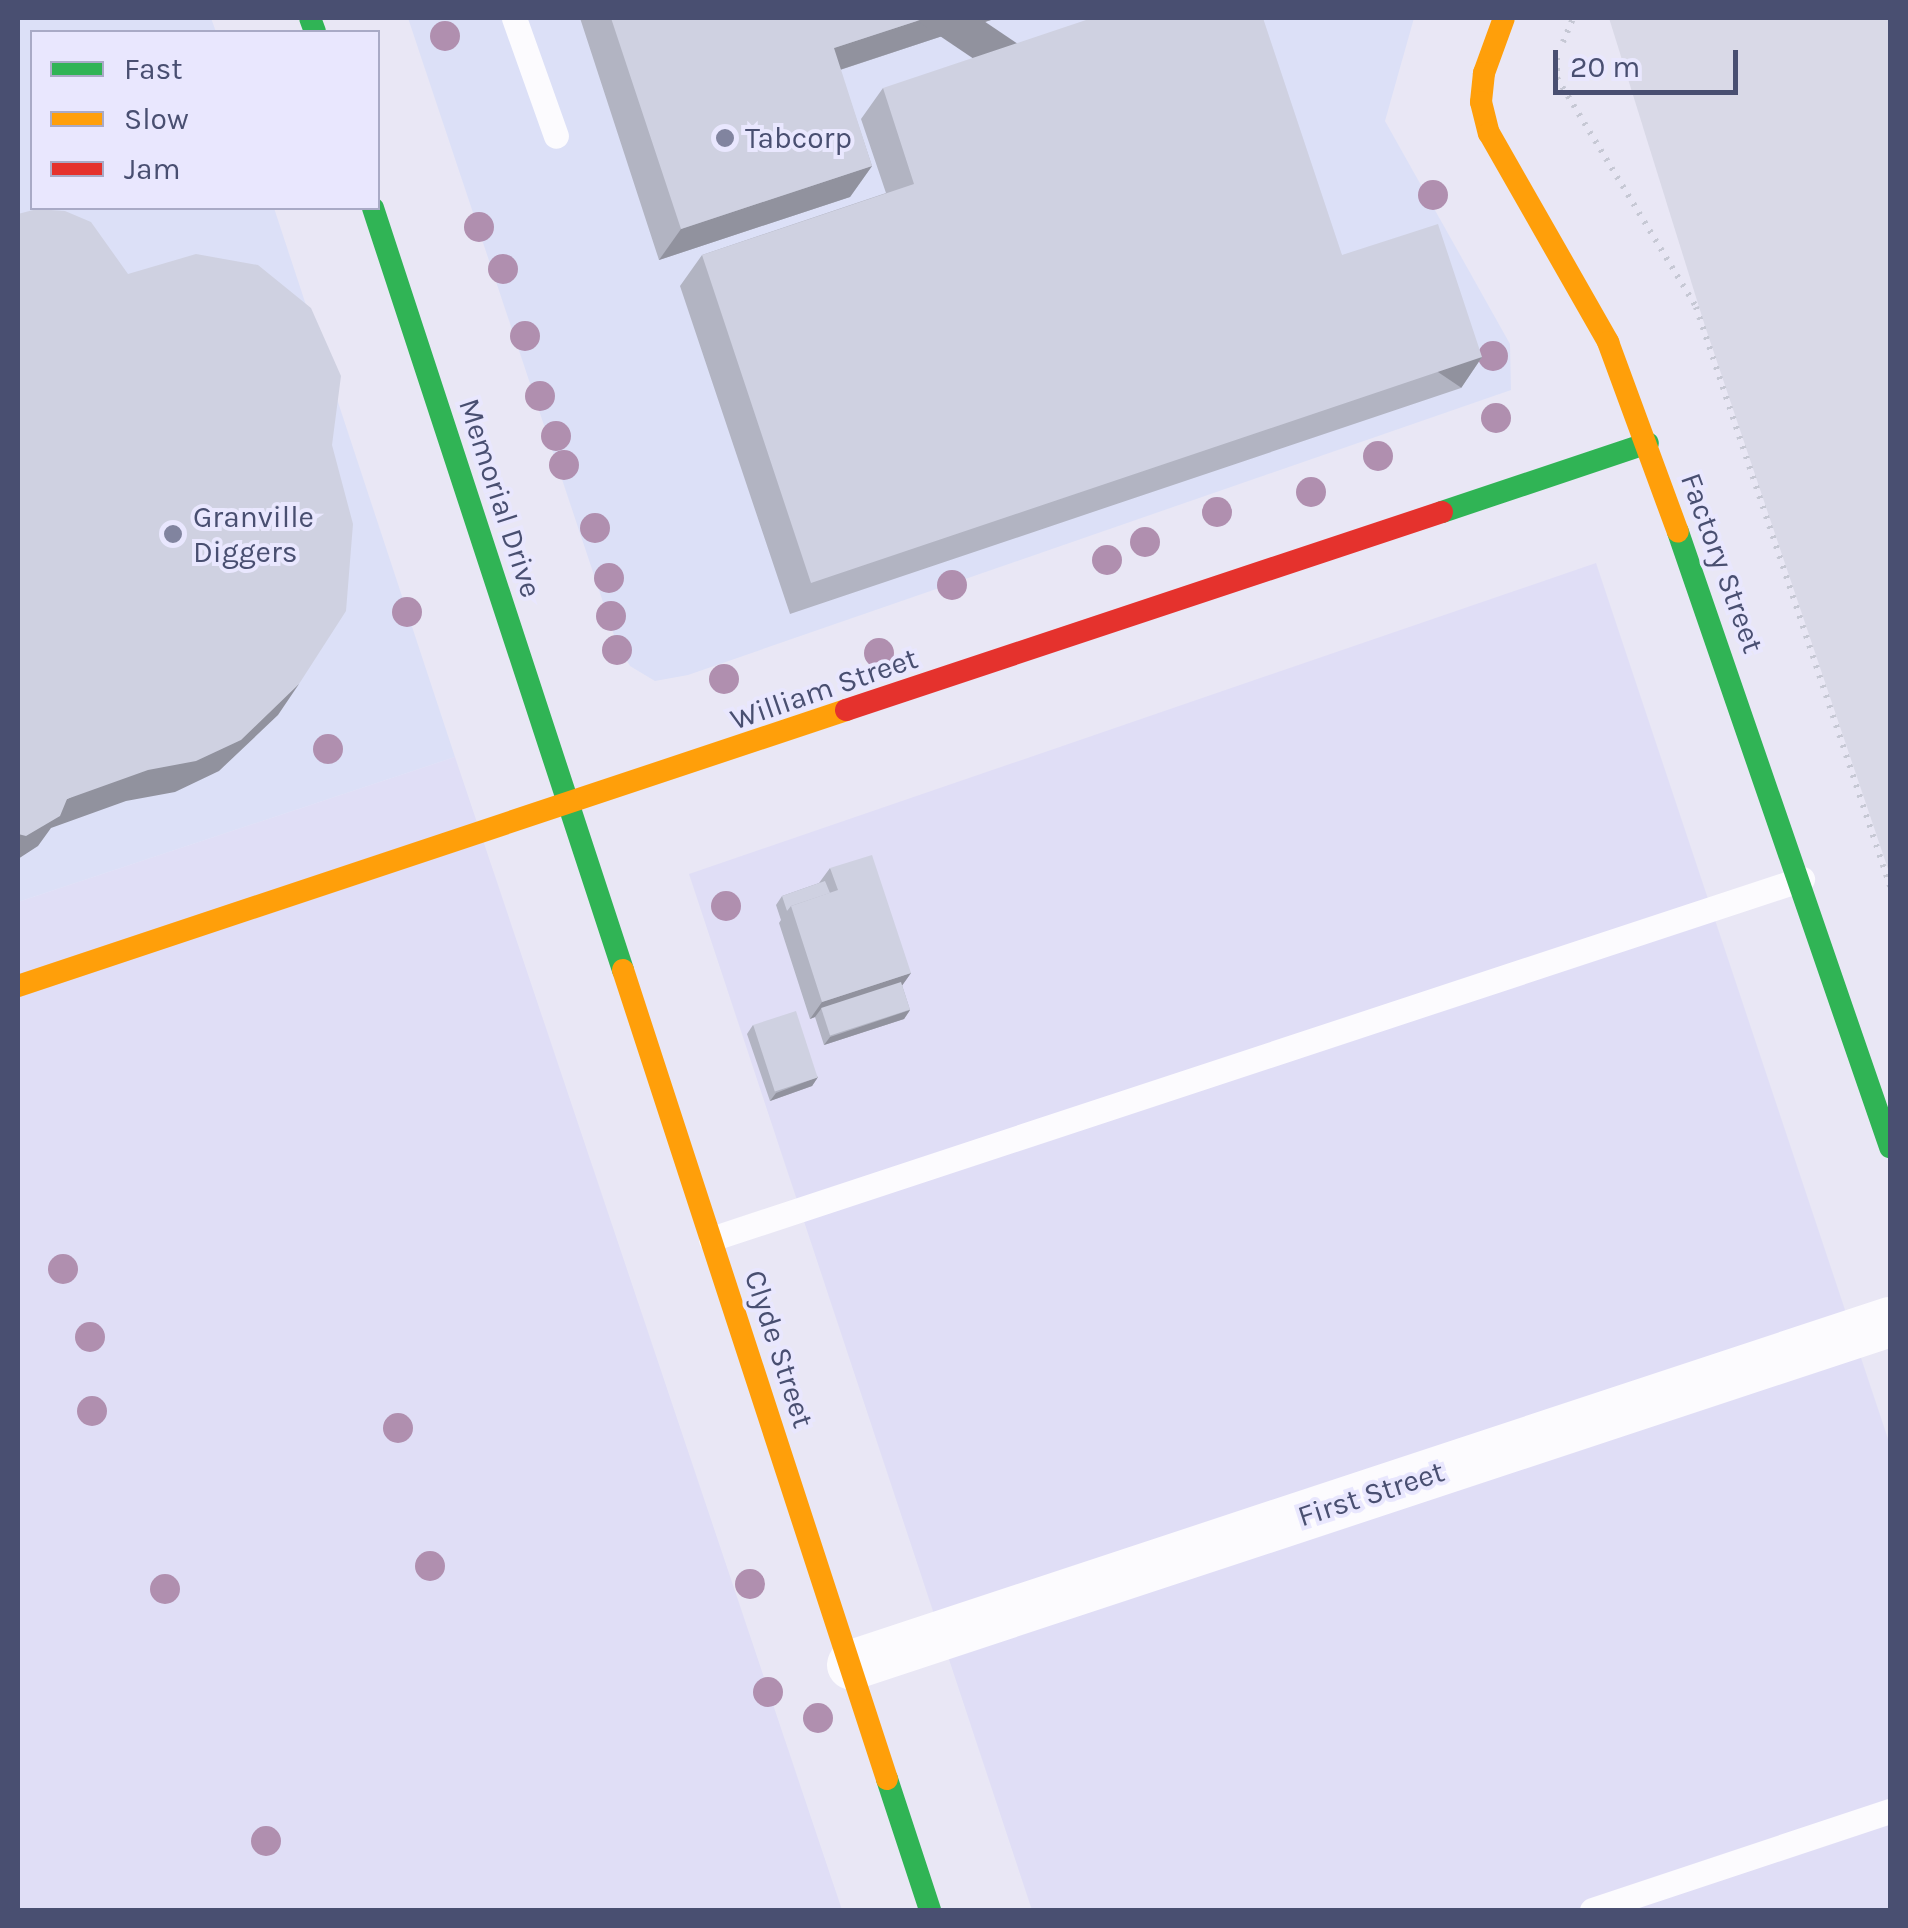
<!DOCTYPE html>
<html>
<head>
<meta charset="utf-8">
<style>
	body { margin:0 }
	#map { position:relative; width:1908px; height:1928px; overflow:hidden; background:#e9e7f5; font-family:Karla,sans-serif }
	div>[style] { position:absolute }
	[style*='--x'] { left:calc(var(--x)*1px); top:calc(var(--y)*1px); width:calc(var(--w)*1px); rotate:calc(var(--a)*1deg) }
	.residential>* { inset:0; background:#e0def6 }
	.commercial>* { inset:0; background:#dce0f7 }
	.industrial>* { inset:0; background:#d9d9e7 }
	.path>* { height:6px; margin-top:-3px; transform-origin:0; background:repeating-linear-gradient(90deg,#c6c8d4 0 2.5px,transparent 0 10.5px) }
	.lane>* { height:25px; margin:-12.5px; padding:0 12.5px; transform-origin:12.5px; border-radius:12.5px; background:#fcfbfe }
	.street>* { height:50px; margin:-25px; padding:0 25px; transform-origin:25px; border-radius:25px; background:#fcfbfe }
	.fast>* { height:22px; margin:-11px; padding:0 11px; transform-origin:11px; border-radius:11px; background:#30b455 }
	.slow>* { height:22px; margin:-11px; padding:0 11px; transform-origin:11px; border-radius:11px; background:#ff9f0a }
	.jam>* { height:22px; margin:-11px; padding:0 11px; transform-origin:11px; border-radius:11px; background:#e5322d }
	.trees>* { width:30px; height:30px; margin:-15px; border-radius:50%; background:#b08faf }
	.wall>* { inset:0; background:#b2b4c2 }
	.shaded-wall>* { inset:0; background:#91929e; transform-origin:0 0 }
	.building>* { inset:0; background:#cfd1e1; transform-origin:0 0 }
	.dots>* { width:28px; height:28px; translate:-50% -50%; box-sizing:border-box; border:5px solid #e9e7fe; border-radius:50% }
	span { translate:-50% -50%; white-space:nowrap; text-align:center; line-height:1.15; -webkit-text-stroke:8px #e9e7fe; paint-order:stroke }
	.poi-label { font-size:30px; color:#494f71 }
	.left { translate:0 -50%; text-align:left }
	.street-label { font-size:30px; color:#494f71 }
	.frame { position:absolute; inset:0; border:20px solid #494f71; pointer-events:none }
	.legend { position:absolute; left:30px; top:30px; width:350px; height:180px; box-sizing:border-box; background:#e9e7fe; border:2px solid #a9aac6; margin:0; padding:12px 18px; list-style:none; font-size:30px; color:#494f71 }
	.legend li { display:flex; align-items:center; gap:20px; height:50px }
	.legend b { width:50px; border:2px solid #a9aac6 }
	.scale { position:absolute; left:1553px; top:50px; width:185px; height:45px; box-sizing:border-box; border:5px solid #494f71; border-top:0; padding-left:12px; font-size:30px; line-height:35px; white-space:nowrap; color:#494f71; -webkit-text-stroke:8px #e9e7fe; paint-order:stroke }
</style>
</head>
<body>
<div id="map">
	<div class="residential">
		<div style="clip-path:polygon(1596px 563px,1890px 1445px,1890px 1910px,1032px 1910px,689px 874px)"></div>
		<div style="clip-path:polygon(455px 757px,842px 1910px,18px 1910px,18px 902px)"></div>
	</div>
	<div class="commercial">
		<div style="clip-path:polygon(18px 18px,211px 18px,216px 32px,32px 32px,32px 208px,274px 208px,455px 757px,18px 902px)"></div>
		<div style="clip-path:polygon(408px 18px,1414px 18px,1385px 121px,1510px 344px,1511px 390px,688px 675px,655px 681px,630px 666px,616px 641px)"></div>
	</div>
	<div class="industrial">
		<div style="clip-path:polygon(1609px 18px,1890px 18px,1890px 875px,1705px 326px)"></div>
	</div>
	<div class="path">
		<div style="--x:1563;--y:42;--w:26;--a:-67"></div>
		<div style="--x:1557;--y:58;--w:20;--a:90"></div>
		<div style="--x:1557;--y:78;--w:268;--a:58.7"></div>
		<div style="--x:1696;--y:307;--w:611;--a:71.48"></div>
	</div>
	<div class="lane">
		<div style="--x:514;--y:18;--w:125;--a:70.4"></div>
		<div style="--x:711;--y:1239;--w:1149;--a:-18.26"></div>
		<div style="--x:1592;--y:1910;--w:314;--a:-18.4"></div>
	</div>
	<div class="street">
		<div style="--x:852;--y:1665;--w:1093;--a:-18.29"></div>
	</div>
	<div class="fast">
		<div style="--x:310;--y:18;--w:15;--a:70"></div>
		<div style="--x:373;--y:208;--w:802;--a:71.84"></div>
		<div style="--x:1442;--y:512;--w:217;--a:-18.5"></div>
		<div style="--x:1678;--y:532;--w:651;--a:70.98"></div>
		<div style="--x:887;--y:1779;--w:138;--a:71.8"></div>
	</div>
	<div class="slow">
		<div style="--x:1504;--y:18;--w:59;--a:110"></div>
		<div style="--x:1484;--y:73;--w:29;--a:96"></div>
		<div style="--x:1481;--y:102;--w:32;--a:76"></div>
		<div style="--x:1489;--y:133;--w:241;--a:60.3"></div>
		<div style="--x:1608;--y:342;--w:202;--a:69.8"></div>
		<div style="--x:623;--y:970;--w:851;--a:71.93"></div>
		<div style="--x:18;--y:986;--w:873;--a:-18.43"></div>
	</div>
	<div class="jam">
		<div style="--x:846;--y:710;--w:628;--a:-18.38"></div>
	</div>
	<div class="trees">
		<div style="left:445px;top:36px"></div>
		<div style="left:1433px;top:195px"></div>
		<div style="left:479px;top:227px"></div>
		<div style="left:503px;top:269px"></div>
		<div style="left:525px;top:336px"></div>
		<div style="left:1493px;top:356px"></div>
		<div style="left:540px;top:396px"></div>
		<div style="left:1496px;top:418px"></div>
		<div style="left:556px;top:436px"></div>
		<div style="left:1378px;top:456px"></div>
		<div style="left:564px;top:465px"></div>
		<div style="left:1311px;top:492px"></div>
		<div style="left:1217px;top:512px"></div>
		<div style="left:595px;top:528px"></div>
		<div style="left:1145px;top:542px"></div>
		<div style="left:1107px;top:560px"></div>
		<div style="left:609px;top:578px"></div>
		<div style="left:952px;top:585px"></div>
		<div style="left:407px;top:612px"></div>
		<div style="left:611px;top:616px"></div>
		<div style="left:617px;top:650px"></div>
		<div style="left:879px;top:653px"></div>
		<div style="left:724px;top:679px"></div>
		<div style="left:328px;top:749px"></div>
		<div style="left:726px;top:906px"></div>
		<div style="left:63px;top:1269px"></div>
		<div style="left:90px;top:1337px"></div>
		<div style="left:92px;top:1411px"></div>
		<div style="left:398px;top:1428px"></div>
		<div style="left:430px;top:1566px"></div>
		<div style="left:750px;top:1584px"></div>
		<div style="left:165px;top:1589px"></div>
		<div style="left:768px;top:1692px"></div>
		<div style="left:818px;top:1718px"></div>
		<div style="left:266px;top:1841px"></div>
	</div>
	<div class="wall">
		<div style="clip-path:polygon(580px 18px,997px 18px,840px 70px,872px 166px,850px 197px,659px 260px)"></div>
		<div style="clip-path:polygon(883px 88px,1342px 255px,1482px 357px,1461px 388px,790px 614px,680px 286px,702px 255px,886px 193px,861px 119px)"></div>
		<div style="clip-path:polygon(830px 868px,911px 973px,902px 985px,910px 1010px,904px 1019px,824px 1045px,815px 1017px,810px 1019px,779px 923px,781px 920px,776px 905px,782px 896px,819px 883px)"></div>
		<div style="clip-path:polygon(753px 1025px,818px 1077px,812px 1086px,770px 1101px,747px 1034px)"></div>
	</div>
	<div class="shaded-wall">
		<div style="clip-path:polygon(926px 18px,997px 18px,812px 79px,834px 48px)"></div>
		<div style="clip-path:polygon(872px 166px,850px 197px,659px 260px,681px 229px)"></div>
		<div style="left:1482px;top:357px;width:37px;height:708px;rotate:124deg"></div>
		<div style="clip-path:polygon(299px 684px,278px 715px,219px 771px,175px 792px,126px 801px,51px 828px,38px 846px,18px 859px,18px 834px,67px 799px)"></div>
		<div style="clip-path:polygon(911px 973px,899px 990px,821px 1009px,815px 1017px,810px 1019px,822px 1002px)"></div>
		<div style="clip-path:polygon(910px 1010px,904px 1019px,824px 1045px,830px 1037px)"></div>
		<div style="clip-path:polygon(818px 1077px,812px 1086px,770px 1101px,776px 1093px)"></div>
	</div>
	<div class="building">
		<div style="clip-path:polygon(611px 18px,926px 18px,834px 48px,872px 166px,681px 229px)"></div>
		<div style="clip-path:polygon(1092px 18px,1263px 18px,1342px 255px,1438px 224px,1482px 357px,811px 583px,702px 255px,914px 184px,883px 88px)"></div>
		<div style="clip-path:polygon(37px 209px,65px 211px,91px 222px,128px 274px,196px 254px,258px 265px,311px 308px,341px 376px,332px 445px,353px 524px,346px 611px,299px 684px,241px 740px,196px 761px,148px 770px,67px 799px,60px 816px,26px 836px,18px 834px,18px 214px)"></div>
		<div style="clip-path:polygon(872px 855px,911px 973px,822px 1002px,791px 906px,838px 890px,830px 868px)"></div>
		<div style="clip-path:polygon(825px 881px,830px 893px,791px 906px,787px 911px,782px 896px)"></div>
		<div style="left:901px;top:982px;width:29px;height:84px;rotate:72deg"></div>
		<div style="left:796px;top:1011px;width:70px;height:45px;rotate:72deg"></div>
	</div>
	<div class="dots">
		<div style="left:725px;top:138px;background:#81849f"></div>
		<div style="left:173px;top:534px;background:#81849f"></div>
	</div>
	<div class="poi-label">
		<span class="left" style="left:745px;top:138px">Tabcorp</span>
		<span class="left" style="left:193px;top:534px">Granville<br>Diggers</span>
	</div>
	<div class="street-label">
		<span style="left:500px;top:498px;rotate:72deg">Memorial Drive</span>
		<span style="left:1722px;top:563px;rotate:70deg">Factory Street</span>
		<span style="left:824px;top:689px;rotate:-19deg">William Street</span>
		<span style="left:779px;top:1349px;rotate:72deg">Clyde Street</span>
		<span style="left:1371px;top:1494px;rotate:-18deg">First Street</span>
	</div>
	<div class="frame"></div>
	<ul class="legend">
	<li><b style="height:12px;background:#30b455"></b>Fast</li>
	<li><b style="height:12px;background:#ff9f0a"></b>Slow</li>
	<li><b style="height:12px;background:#e5322d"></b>Jam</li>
	</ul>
	<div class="scale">20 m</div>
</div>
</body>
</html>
